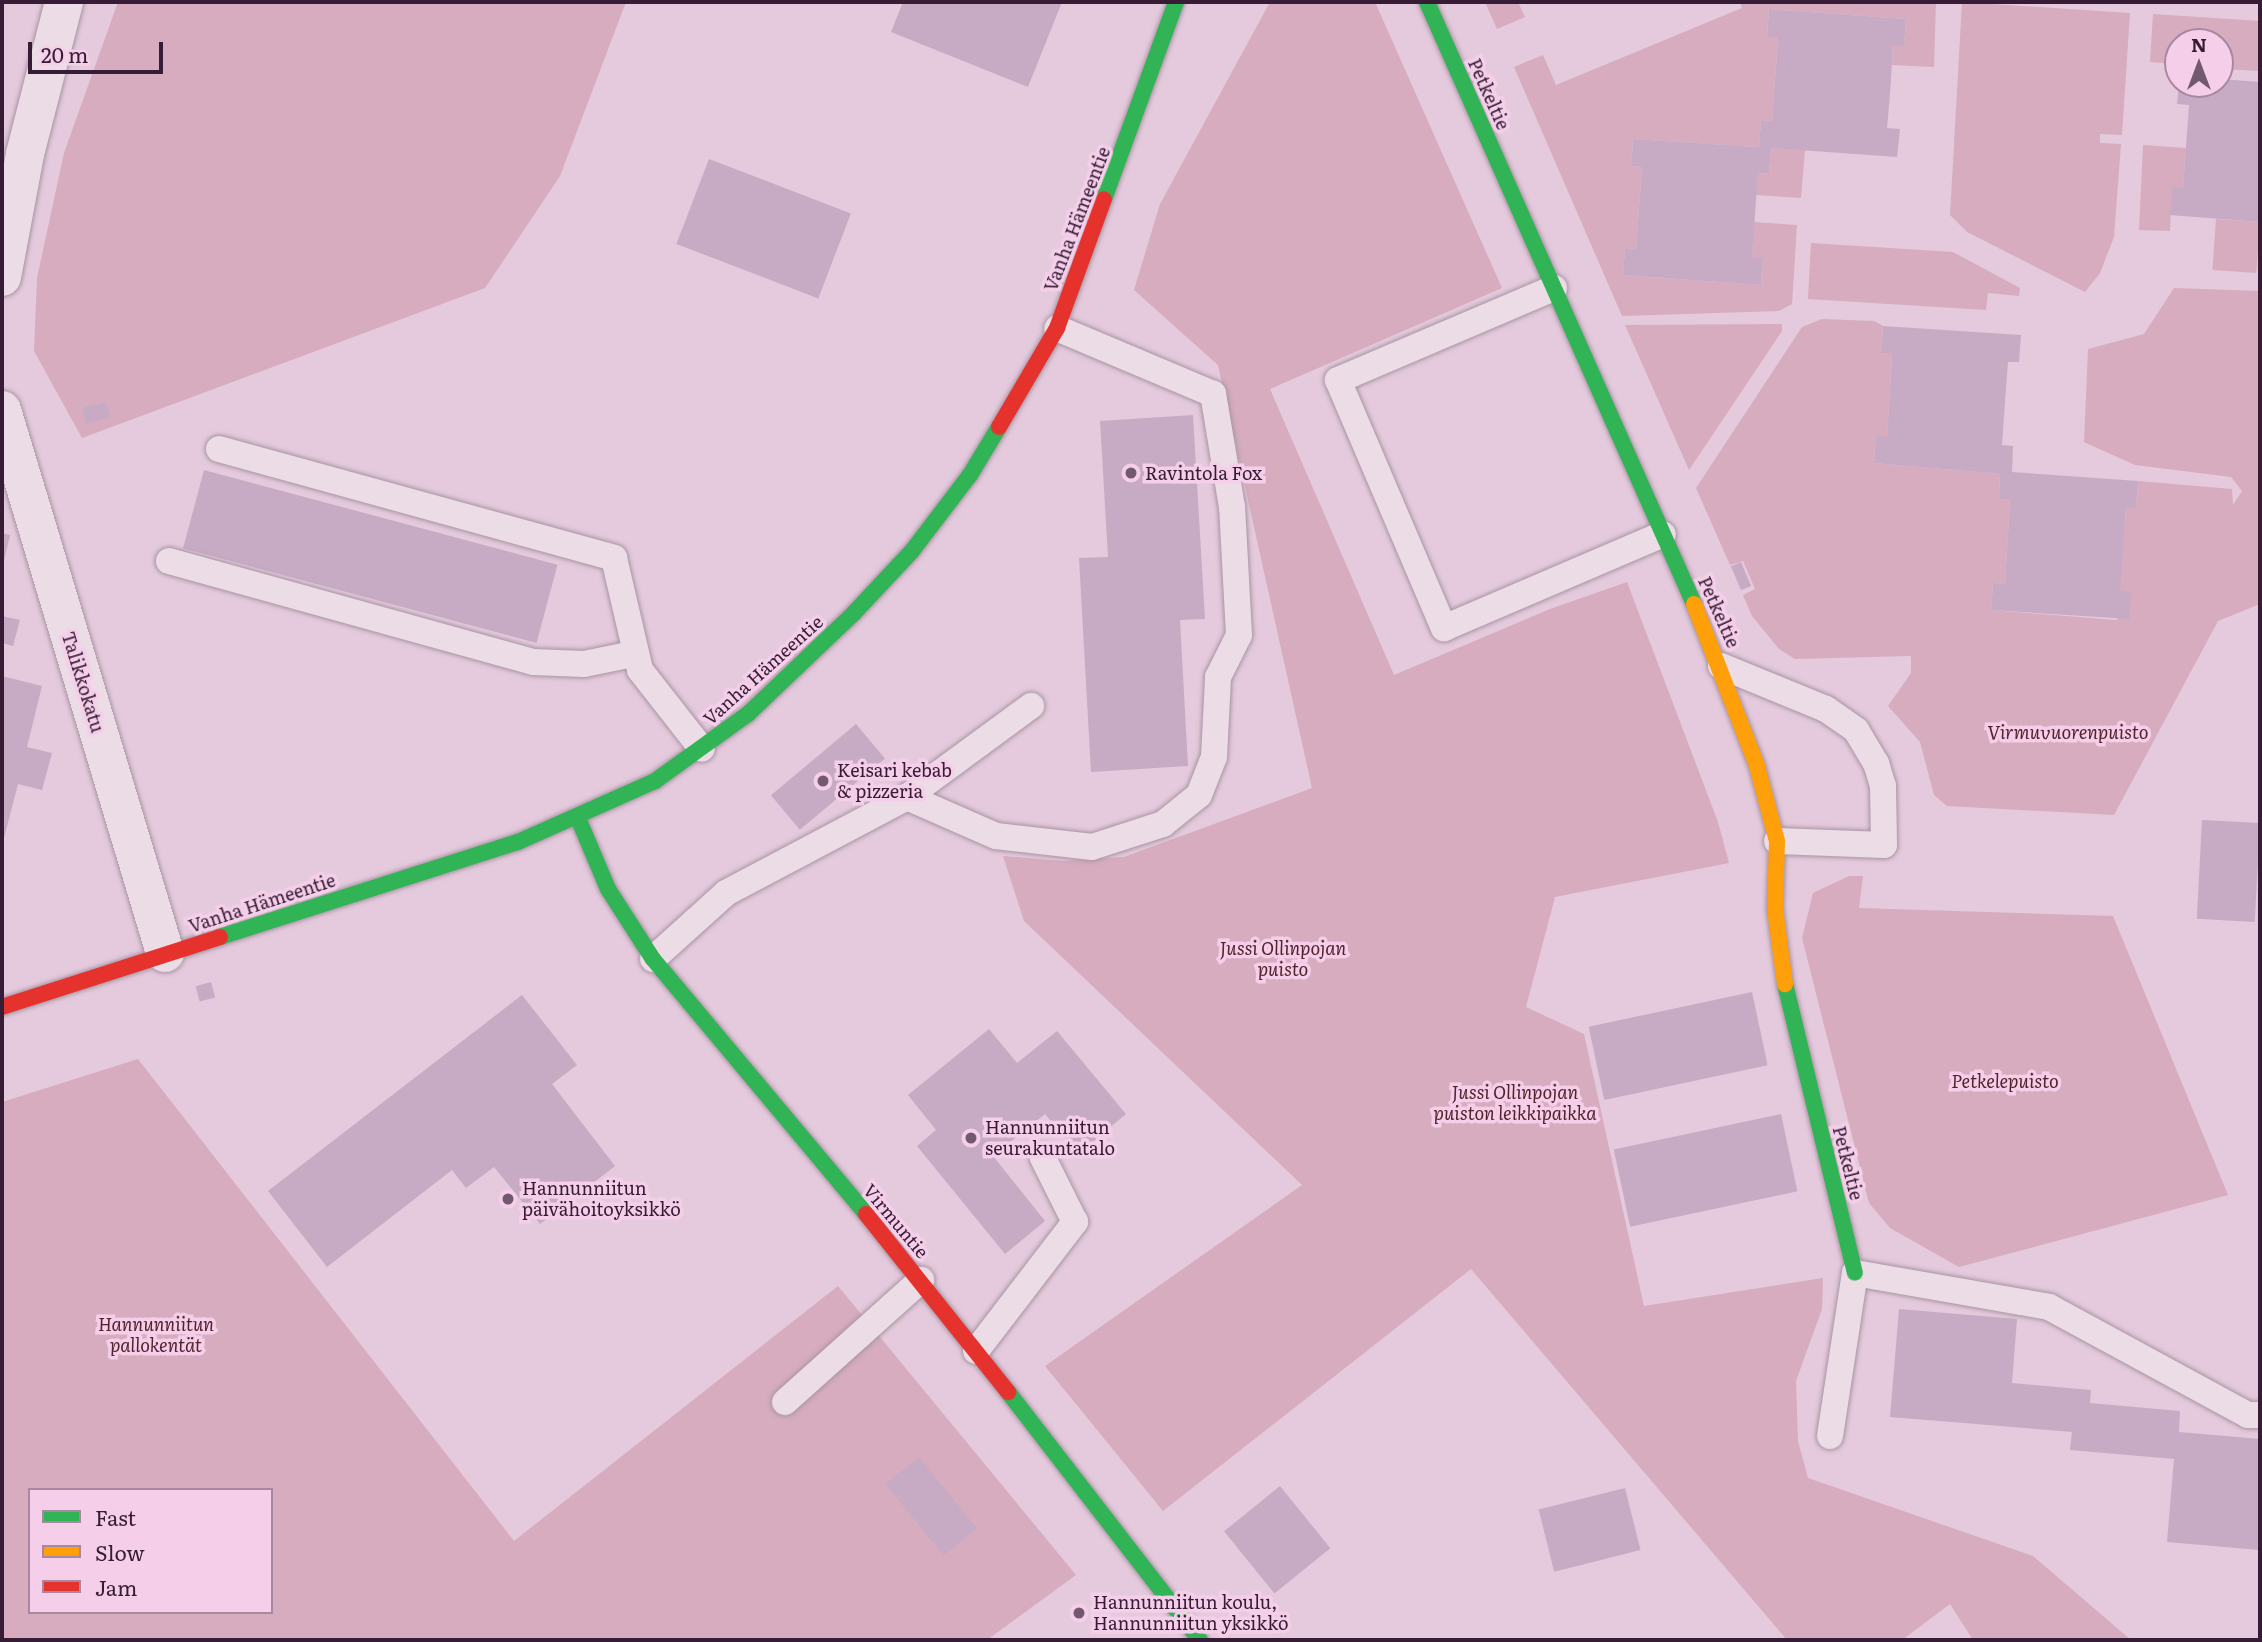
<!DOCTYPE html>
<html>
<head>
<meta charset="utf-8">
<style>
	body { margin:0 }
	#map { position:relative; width:2262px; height:1642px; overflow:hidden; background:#e4cadc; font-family:Literata,serif }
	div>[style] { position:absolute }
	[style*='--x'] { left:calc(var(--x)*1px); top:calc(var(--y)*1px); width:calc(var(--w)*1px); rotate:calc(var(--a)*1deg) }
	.green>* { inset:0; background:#d6acbe; transform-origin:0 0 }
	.building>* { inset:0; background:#c7abc4; transform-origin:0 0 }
	.roads { filter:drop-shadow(0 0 2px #a894a4) drop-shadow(0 0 2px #a894a4) }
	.lane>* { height:26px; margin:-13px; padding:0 13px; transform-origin:13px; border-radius:13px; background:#ebdce6 }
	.street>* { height:38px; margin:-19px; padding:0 19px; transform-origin:19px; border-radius:19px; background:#ebdce6 }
	.fast>* { height:16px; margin:-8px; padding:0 8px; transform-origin:8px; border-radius:8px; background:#30b455 }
	.slow>* { height:16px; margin:-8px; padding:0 8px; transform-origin:8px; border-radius:8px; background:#ff9f0a }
	.jam>* { height:16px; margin:-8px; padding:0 8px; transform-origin:8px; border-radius:8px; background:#e5322d }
	.dots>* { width:19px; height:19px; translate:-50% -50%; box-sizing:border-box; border:4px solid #f5cfea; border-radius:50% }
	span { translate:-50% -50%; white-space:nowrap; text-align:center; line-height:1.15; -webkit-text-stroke:7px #f5cfea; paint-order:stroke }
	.street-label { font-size:18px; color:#361c34 }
	.poi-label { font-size:18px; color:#361c34 }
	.left { translate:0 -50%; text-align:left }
	.park-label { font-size:18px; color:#52232b; font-style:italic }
	.frame { position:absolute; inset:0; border:4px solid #361c34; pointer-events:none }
	.legend { position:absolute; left:28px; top:1488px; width:245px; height:126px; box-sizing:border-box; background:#f5cfea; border:2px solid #a987a1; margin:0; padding:9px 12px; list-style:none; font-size:21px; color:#361c34 }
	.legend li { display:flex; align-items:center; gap:14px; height:35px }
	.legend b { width:35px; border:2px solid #a987a1 }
	.north { position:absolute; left:2164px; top:28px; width:70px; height:70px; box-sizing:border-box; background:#f5cfea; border:2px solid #a987a1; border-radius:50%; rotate:0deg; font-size:19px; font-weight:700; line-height:28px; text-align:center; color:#361c34 }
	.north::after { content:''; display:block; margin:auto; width:24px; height:32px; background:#73596f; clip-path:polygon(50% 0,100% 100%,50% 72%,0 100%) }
	.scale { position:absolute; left:28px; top:42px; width:135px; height:32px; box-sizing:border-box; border:4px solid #361c34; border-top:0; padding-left:9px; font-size:21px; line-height:24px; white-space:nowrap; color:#361c34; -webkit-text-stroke:5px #f5cfea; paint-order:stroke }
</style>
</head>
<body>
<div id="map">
	<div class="green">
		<div style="clip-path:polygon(118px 2px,626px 2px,560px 176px,485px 288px,82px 438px,34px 351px,37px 278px,64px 153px)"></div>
		<div style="clip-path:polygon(1270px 2px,1375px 2px,1502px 288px,1270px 389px,1394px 675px,1550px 609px,1627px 582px,1718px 822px,1729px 863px,1555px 897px,1526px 1007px,1584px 1034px,1644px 1306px,1823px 1278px,1822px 1309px,1796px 1381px,1798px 1441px,1808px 1478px,2033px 1556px,2131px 1640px,1973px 1640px,1950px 1604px,1902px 1640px,1787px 1640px,1471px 1269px,1163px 1511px,1045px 1366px,1302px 1185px,1024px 921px,1003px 856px,1063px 861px,1124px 857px,1312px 788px,1218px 365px,1134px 290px,1160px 204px)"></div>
		<div style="clip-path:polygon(1485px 2px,1518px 2px,1525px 17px,1497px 29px)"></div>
		<div style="clip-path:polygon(1740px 2px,1936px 2px,1934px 67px,1892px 65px,1893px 45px,1904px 45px,1906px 19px,1769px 9px,1767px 36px,1778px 38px,1772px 121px,1761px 120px,1759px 147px,1633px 139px,1631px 166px,1642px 167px,1636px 249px,1625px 248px,1623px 275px,1761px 285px,1763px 259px,1752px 257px,1754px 222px,1797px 225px,1792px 304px,1779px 311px,1622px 316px,1514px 67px,1543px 55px,1556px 85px,1742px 8px)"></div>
		<div style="clip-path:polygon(1962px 2px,2130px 13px,2122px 135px,2100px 134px,2100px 143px,2121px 144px,2114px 237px,2100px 273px,2085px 292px,1967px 232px,1950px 215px)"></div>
		<div style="clip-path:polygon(2153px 14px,2260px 21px,2260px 71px,2220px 69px,2220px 42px,2178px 42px,2178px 64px,2150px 62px)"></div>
		<div style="clip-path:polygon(2143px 145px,2186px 148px,2183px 188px,2172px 188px,2170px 231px,2139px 230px)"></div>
		<div style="clip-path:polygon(1771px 148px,1805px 150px,1801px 198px,1756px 195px,1758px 173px,1769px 174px)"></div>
		<div style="left:2216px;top:219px;width:44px;height:51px;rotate:4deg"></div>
		<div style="clip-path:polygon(1811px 243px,1953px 252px,2020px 288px,2019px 296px,1988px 293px,1986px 310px,1808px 299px)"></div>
		<div style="clip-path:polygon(2174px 288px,2260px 291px,2260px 604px,2218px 621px,2114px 815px,1947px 806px,1934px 795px,1920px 742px,1888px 706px,1911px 673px,1911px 656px,1795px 659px,1779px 649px,1752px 616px,1743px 595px,1755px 589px,1743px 561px,1730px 565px,1696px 488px,1802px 327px,1822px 319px,1874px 321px,1883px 326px,1881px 353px,1892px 354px,1887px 437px,1876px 437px,1874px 463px,2000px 474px,1999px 499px,2010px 500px,2005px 584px,1993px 583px,1991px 610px,2117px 620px,2126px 508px,2136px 508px,2138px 481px,2232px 489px,2233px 505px,2242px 491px,2231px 477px,2135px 465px,2084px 442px,2088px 349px,2144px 334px)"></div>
		<div style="clip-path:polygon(1782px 324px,1782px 331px,1689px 470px,1625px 325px)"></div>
		<div style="clip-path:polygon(1849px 876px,1863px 876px,1859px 908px,2113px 916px,2228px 1195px,1959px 1267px,1890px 1228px,1869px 1203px,1802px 938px,1813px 893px)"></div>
		<div style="clip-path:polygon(evenodd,138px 1059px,514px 1541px,838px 1286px,1076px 1575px,987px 1640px,2px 1640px,2px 1102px,138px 1059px,30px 1490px,271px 1490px,271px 1612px,30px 1612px,30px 1490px)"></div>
	</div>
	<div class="building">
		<div style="clip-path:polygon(903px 2px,1062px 2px,1028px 87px,891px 32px)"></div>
		<div style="clip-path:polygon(1769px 9px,1906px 19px,1904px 46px,1893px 45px,1890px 94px,1887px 128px,1900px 129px,1897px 157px,1771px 148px,1769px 174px,1758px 173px,1752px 257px,1763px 258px,1761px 285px,1623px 275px,1625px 248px,1636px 249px,1642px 167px,1631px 166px,1633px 139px,1759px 147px,1761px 120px,1772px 121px,1778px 38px,1767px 37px)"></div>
		<div style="clip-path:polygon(2220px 79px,2260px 82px,2260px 222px,2170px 215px,2172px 187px,2183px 188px,2189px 105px,2177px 104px,2179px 84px,2220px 84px)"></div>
		<div style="left:709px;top:159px;width:152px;height:91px;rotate:21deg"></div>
		<div style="clip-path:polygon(1883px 326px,2021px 335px,2019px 362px,2008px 362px,2006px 388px,2002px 445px,2013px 446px,2012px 472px,2138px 481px,2136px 508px,2126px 508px,2120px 591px,2131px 592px,2129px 619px,1991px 610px,1993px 583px,2005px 584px,2010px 500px,1999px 499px,2000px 474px,1874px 463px,1876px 436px,1887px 437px,1892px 354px,1881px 353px)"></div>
		<div style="left:106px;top:402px;width:16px;height:25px;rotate:76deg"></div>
		<div style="clip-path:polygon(1193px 415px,1205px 619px,1180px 620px,1188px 766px,1091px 772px,1079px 558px,1108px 557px,1100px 421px)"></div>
		<div style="left:204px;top:470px;width:366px;height:81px;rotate:15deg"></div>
		<div style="clip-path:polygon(2px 533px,10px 535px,3px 565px,2px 565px)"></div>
		<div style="left:1741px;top:562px;width:26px;height:11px;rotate:67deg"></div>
		<div style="clip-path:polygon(2px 616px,20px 620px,13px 646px,2px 643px)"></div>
		<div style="clip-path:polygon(2px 676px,42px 686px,27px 747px,52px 753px,42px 790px,18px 784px,3px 842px)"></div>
		<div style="left:856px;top:724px;width:45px;height:111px;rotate:50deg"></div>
		<div style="left:2202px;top:820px;width:58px;height:99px;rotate:3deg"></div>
		<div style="left:211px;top:982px;width:16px;height:16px;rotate:75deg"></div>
		<div style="left:1752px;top:992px;width:75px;height:167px;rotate:78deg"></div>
		<div style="clip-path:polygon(522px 995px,577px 1065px,552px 1084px,615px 1166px,540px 1224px,494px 1167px,466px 1188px,452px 1170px,327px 1267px,268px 1191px)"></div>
		<div style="clip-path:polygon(989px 1029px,1017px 1063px,1057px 1031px,1126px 1114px,1078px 1154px,1045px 1114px,993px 1156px,1045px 1221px,1005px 1254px,917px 1146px,936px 1130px,908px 1095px)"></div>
		<div style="left:1781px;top:1114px;width:79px;height:171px;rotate:78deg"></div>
		<div style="clip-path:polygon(1899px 1309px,2017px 1319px,2012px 1383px,2091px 1390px,2090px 1403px,2180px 1411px,2179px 1432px,2260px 1439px,2260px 1550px,2167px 1542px,2174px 1459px,2070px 1450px,2072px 1432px,1890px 1417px)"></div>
		<div style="left:919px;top:1457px;width:92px;height:43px;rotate:51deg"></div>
		<div style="left:1280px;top:1486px;width:80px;height:72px;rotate:51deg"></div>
		<div style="left:1625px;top:1488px;width:64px;height:89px;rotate:76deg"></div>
	</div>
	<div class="roads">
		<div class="lane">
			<div style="--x:1554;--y:288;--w:235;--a:156.9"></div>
			<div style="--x:1338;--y:380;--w:270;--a:66.9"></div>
			<div style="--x:1444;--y:628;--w:238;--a:-23.2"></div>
			<div style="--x:219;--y:449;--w:410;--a:15.4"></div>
			<div style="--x:614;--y:558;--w:115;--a:76.9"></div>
			<div style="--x:640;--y:670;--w:100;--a:51.9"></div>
			<div style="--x:169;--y:561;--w:378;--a:15.5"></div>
			<div style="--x:533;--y:662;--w:51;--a:2.2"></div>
			<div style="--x:584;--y:664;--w:50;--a:-11.5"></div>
			<div style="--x:1721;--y:666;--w:113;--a:22.3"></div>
			<div style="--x:1826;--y:709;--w:37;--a:35"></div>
			<div style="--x:1856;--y:730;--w:39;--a:59"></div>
			<div style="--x:1876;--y:763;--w:24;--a:73"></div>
			<div style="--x:1883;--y:786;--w:59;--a:89"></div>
			<div style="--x:1884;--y:845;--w:107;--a:-177.9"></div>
			<div style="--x:907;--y:797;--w:97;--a:23.7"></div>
			<div style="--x:996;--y:836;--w:97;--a:6.5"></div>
			<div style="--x:1092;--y:847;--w:75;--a:-17.9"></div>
			<div style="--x:1163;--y:824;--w:46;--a:-38.9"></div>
			<div style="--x:1199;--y:795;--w:41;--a:-68.5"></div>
			<div style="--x:1214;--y:757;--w:80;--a:-87.1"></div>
			<div style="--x:1218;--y:677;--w:47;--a:-63.4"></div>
			<div style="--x:1239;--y:635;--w:128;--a:-93.1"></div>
			<div style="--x:1232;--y:507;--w:115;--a:-99.5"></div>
			<div style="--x:1213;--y:394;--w:169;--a:-157.1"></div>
			<div style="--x:653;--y:959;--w:98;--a:-42.1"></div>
			<div style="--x:726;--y:893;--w:205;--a:-27.9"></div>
			<div style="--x:907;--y:797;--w:154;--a:-36.3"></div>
			<div style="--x:976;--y:1351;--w:163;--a:-52.5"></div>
			<div style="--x:1075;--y:1222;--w:72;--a:-116.6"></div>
			<div style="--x:785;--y:1402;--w:183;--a:-41.9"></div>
			<div style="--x:1830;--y:1436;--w:165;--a:-81.3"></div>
			<div style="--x:1855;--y:1273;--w:197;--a:9.9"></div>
			<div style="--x:2049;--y:1307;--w:226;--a:28.5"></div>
			<div style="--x:2248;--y:1415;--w:12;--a:0"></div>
		</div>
		<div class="street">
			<div style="--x:2;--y:277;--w:125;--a:-79.4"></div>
			<div style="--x:25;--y:154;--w:157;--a:-75.6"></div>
			<div style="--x:2;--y:410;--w:567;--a:73.29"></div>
		</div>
		<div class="fast">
			<div style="--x:1427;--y:2;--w:659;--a:66.08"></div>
			<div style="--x:1104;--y:199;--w:210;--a:-69.9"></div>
			<div style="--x:578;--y:818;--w:77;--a:67.1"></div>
			<div style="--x:608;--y:889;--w:83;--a:57.3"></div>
			<div style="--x:653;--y:959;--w:332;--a:50.1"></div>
			<div style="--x:220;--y:937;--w:313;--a:-17.7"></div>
			<div style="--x:518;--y:842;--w:150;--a:-24"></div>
			<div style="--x:655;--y:781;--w:115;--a:-35.8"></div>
			<div style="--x:748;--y:714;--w:145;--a:-43.6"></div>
			<div style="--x:853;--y:614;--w:86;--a:-46.9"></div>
			<div style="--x:912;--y:551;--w:96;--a:-52.7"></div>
			<div style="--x:970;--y:475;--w:56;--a:-58.9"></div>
			<div style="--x:1785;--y:984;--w:297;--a:76.4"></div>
			<div style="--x:1008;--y:1392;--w:314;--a:52.3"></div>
		</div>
		<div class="slow">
			<div style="--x:1694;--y:604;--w:174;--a:68.7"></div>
			<div style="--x:1757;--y:766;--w:78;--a:75.1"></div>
			<div style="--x:1777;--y:841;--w:68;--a:91.7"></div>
			<div style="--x:1775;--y:909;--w:76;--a:82.4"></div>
		</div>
		<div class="jam">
			<div style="--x:999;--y:427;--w:115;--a:-59.6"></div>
			<div style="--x:1057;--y:328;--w:137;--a:-70"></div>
			<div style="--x:2;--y:1007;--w:229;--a:-17.8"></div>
			<div style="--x:866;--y:1214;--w:228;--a:51.4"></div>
		</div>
	</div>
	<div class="dots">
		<div style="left:1131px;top:473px;background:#73596f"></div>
		<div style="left:823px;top:781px;background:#73596f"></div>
		<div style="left:971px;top:1138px;background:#73596f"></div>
		<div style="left:508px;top:1199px;background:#73596f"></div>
		<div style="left:1079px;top:1613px;background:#73596f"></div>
	</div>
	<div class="street-label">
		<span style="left:1489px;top:94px;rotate:66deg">Petkeltie</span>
		<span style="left:1077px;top:219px;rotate:-69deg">Vanha Hämeentie</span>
		<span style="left:1719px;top:612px;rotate:66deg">Petkeltie</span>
		<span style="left:763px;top:670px;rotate:-42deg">Vanha Hämeentie</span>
		<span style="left:83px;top:682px;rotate:73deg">Talikkokatu</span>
		<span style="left:262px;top:903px;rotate:-18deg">Vanha Hämeentie</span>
		<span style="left:1848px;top:1163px;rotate:76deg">Petkeltie</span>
		<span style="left:896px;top:1221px;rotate:50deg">Virmuntie</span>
	</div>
	<div class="poi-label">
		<span class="left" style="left:1145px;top:473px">Ravintola Fox</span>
		<span class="left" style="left:837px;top:781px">Keisari kebab<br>&amp; pizzeria</span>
		<span class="left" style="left:985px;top:1138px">Hannunniitun<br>seurakuntatalo</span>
		<span class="left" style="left:522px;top:1199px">Hannunniitun<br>päivähoitoyksikkö</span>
		<span class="left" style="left:1093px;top:1613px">Hannunniitun koulu,<br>Hannunniitun yksikkö</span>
	</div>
	<div class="park-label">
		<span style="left:2068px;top:732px">Virmuvuorenpuisto</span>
		<span style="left:1283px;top:959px">Jussi Ollinpojan<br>puisto</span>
		<span style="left:2005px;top:1081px">Petkelepuisto</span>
		<span style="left:1515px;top:1103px">Jussi Ollinpojan<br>puiston leikkipaikka</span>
		<span style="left:156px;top:1335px">Hannunniitun<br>pallokentät</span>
	</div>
	<div class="frame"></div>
	<ul class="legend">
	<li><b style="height:9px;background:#30b455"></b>Fast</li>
	<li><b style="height:9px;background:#ff9f0a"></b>Slow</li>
	<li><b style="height:9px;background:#e5322d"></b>Jam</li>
	</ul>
	<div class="north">N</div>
	<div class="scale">20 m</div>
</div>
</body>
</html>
